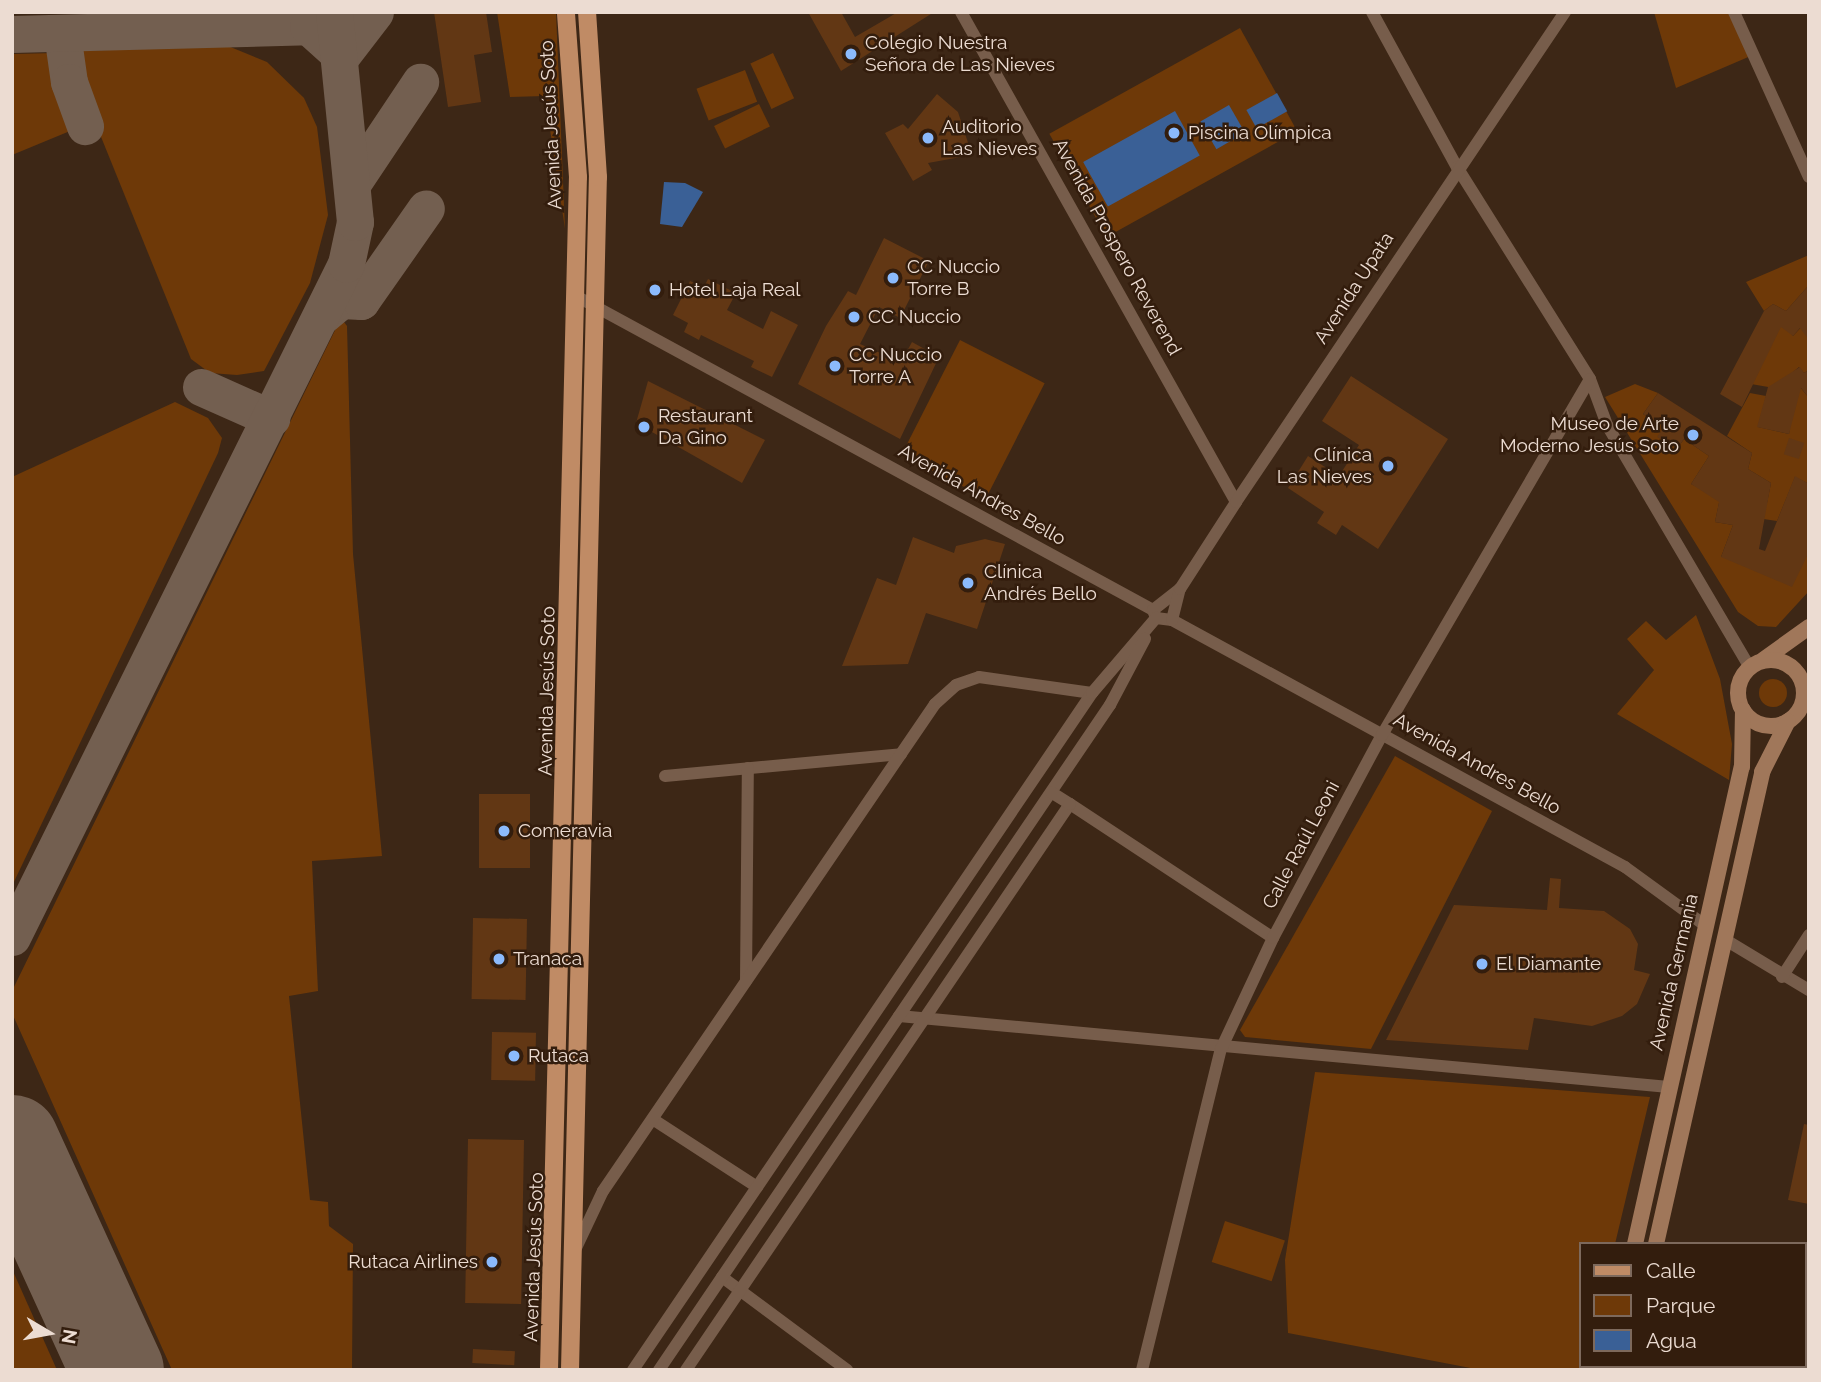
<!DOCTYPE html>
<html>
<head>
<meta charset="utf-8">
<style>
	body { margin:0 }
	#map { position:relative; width:1821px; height:1382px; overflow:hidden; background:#3d2716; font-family:Raleway,sans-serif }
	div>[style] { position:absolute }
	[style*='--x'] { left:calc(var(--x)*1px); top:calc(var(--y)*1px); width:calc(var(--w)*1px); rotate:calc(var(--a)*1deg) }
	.green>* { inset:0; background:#6e3908; transform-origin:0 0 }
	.round { border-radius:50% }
	.water>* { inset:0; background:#3a6096; transform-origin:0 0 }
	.taxiway>* { height:37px; margin:-18.5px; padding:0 18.5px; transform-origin:18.5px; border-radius:18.5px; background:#735f50 }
	.runway>* { height:93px; margin:-46.5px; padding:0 46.5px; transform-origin:46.5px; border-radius:46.5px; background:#735f50 }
	.building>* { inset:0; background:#623714; transform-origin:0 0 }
	.street>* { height:12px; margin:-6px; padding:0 6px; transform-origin:6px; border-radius:6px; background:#775d4b }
	.secondary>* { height:16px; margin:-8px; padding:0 8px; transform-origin:8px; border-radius:8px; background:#a0775a }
	.secondary>.ring { margin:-8px; padding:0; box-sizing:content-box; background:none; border:16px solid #a0775a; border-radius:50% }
	.primary>* { height:18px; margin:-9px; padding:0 9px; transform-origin:9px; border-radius:9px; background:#c08b65 }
	.dots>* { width:19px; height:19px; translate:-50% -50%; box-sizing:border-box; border:4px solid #331d0d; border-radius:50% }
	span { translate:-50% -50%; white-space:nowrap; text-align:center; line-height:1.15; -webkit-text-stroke:5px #331d0d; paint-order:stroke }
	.poi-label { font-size:19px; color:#ecdcd2 }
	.left { translate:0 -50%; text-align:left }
	.right { translate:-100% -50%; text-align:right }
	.street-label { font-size:19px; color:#ecdcd2 }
	.frame { position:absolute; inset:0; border:14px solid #ecdcd2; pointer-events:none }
	.legend { position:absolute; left:1579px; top:1242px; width:228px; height:126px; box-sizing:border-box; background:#331d0d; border:2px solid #7d695c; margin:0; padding:9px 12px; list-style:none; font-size:21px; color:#ecdcd2 }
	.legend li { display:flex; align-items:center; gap:14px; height:35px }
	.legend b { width:35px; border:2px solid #7d695c }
	.north { position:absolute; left:14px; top:1298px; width:70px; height:70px; -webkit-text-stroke:5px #331d0d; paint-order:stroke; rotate:100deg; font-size:19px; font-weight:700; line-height:28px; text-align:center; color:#ecdcd2 }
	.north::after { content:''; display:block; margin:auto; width:24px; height:32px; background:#ecdcd2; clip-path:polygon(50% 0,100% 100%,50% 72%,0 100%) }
</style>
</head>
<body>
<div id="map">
	<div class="green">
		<div style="clip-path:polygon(497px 12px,556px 12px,565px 229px,545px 96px,510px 97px)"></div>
		<div style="clip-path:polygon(1654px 12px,1733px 12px,1753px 55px,1676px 88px)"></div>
		<div style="left:1240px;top:28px;width:118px;height:218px;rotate:61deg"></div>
		<div style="clip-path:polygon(228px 46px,267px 62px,304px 98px,317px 127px,328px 215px,310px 283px,264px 371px,237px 375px,210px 373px,191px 359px,95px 122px,79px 51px)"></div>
		<div style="clip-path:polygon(56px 53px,70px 131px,12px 155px,12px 54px)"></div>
		<div style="left:773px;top:53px;width:50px;height:25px;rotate:65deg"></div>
		<div style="left:745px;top:70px;width:34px;height:52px;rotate:69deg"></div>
		<div style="left:759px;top:104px;width:25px;height:50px;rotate:64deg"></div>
		<div style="clip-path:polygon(1809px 255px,1809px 285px,1786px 311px,1773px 304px,1764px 311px,1746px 282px)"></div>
		<div style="clip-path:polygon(1773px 311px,1793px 336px,1807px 321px,1809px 340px,1809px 370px,1804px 373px,1799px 367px,1774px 388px,1751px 384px)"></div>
		<div style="clip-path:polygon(341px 318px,347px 326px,353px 554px,382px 856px,312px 861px,318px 991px,289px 996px,310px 1200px,328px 1202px,329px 1226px,353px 1244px,352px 1370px,172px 1370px,12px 1013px,12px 991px)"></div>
		<div style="left:960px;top:340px;width:95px;height:129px;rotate:27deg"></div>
		<div style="clip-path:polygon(1796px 382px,1809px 398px,1809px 484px,1795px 477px,1777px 521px,1743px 516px,1745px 504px,1767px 503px,1771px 483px,1748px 469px,1752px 453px,1727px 436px,1750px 393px,1766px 396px,1758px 427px,1789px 434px)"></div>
		<div style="clip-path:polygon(1635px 384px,1658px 393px,1643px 414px,1664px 427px,1658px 437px,1677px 449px,1684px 439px,1709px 456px,1691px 484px,1720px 498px,1715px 522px,1733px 525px,1721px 557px,1809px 552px,1809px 591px,1776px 627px,1758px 626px,1738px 612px,1605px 397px)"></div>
		<div style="clip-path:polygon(175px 402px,208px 418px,222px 438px,218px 453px,12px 886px,12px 477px)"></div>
		<div style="clip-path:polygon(1696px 615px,1720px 679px,1732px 744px,1729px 780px,1617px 714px,1654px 670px,1627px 639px,1646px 621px,1666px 640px)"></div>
		<div class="round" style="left:1759px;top:679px;width:28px;height:28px"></div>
		<div style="clip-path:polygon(1395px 756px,1492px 811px,1371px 1049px,1245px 1037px,1240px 1030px)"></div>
		<div style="clip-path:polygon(1315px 1072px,1650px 1097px,1615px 1244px,1581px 1244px,1585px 1370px,1481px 1370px,1288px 1333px,1285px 1260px)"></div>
		<div style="left:1225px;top:1221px;width:63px;height:43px;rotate:18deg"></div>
		<div style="clip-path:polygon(12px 1269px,57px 1370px,12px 1370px)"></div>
	</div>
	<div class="water">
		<div style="left:1277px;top:93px;width:21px;height:35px;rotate:61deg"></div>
		<div style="left:1229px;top:105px;width:32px;height:33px;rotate:60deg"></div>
		<div style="left:1175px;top:111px;width:51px;height:105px;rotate:61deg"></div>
		<div style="clip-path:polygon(664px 182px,685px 183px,703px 192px,682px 227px,660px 224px)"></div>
	</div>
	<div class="taxiway">
		<div style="--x:62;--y:33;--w:49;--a:81.9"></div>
		<div style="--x:69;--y:82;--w:47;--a:70"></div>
		<div style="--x:12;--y:34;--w:296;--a:-1.5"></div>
		<div style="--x:308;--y:26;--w:40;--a:42"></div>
		<div style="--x:339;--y:59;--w:59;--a:-52.5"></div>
		<div style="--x:352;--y:184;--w:123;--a:-56.3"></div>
		<div style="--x:323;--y:315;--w:23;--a:-40"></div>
		<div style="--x:341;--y:300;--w:20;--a:3"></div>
		<div style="--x:361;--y:301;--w:113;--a:-55"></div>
		<div style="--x:201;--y:387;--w:77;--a:23.9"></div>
		<div style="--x:12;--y:937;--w:751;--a:-63.61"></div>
		<div style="--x:346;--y:264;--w:43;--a:-77.9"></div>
		<div style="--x:355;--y:222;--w:211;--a:-95.7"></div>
	</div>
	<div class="runway">
		<div style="--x:12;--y:1141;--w:252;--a:65.4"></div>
	</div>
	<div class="building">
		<div style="clip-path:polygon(434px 12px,486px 12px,492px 52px,474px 55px,481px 102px,448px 107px)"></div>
		<div style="clip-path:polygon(808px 12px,841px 12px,855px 37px,898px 12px,934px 12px,841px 71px)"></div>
		<div style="clip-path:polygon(937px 94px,958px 112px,972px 155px,928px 163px,932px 170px,913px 181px,885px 133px,903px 124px,908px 129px)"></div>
		<div style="clip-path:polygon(884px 238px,929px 261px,900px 318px,879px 307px,860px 344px,901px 362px,912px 342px,939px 357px,900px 439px,798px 384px,826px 326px,848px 291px,856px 295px)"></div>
		<div style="clip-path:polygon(708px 279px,736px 293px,727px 310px,763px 329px,771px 311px,798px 325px,772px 377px,751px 367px,754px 361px,701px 335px,699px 340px,684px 332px,688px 323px,673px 315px,690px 281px,704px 287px)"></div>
		<div style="clip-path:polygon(1809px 285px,1809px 340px,1800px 328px,1793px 336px,1781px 327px,1742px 407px,1720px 394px,1764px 311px,1773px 304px,1786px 311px)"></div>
		<div style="clip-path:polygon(1800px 367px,1804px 373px,1809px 370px,1809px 398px,1801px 388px,1789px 434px,1757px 427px,1768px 387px)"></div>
		<div style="clip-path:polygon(1351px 376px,1448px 439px,1378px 549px,1342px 525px,1336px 535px,1317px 523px,1324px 512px,1288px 488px,1308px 456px,1339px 476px,1359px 445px,1322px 421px)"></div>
		<div style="clip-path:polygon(648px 381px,765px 440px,742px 483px,636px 423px)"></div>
		<div style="clip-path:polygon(1658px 393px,1752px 453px,1748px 469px,1771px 483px,1759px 549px,1765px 551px,1795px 476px,1809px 484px,1809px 552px,1792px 587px,1721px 557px,1733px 525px,1715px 522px,1719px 502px,1691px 484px,1709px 456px,1684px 439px,1677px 449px,1657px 437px,1664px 427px,1643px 414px)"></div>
		<div style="left:1789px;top:438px;width:16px;height:17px;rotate:18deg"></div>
		<div style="clip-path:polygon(913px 537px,954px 553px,956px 546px,985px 539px,1005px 544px,977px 629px,926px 613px,908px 664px,842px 666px,877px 578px,896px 585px)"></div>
		<div style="left:479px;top:794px;width:51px;height:74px"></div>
		<div style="clip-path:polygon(1550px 878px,1561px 879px,1559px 908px,1604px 911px,1630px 929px,1638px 944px,1634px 970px,1650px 974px,1637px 1004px,1622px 1016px,1592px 1026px,1534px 1018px,1528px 1050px,1386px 1040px,1454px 905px,1547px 910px)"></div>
		<div style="left:473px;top:918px;width:54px;height:81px;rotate:1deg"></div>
		<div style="left:492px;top:1032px;width:44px;height:48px;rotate:1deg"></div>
		<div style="clip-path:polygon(1804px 1124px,1809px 1125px,1809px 1204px,1788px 1200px)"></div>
		<div style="left:468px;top:1139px;width:56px;height:164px;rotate:1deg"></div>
		<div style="left:473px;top:1349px;width:42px;height:14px;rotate:3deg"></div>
	</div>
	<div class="street">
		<div style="--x:961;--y:12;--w:562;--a:60.7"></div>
		<div style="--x:1372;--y:12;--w:177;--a:61.3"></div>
		<div style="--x:1457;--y:167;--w:250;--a:57.9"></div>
		<div style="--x:1590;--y:379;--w:49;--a:69.7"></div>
		<div style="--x:1607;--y:425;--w:282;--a:59.5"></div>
		<div style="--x:1734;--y:12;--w:181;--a:65.6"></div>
		<div style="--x:576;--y:296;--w:657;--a:28.55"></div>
		<div style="--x:1153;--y:610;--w:9;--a:69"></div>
		<div style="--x:1156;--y:618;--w:16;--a:7"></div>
		<div style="--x:1172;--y:620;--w:516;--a:28.6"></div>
		<div style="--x:1625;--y:867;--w:100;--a:36.1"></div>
		<div style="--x:1153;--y:610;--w:34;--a:-38"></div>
		<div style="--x:1172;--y:620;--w:32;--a:-76"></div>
		<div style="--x:1180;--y:589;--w:103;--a:-57.2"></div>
		<div style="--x:1236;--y:502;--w:590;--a:-56.12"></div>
		<div style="--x:1803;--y:701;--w:6;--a:-18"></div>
		<div style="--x:665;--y:776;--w:237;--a:-5.3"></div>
		<div style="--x:1070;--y:804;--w:243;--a:33.4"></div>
		<div style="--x:1724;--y:939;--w:99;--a:31"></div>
		<div style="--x:1782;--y:977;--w:50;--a:-57.3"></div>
		<div style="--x:746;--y:981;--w:213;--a:-89.5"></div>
		<div style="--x:899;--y:1016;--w:773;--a:5.27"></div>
		<div style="--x:654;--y:1120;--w:123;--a:33"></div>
		<div style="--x:576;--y:1248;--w:63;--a:-64.7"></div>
		<div style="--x:603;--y:1191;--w:589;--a:-55.72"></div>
		<div style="--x:935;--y:704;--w:28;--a:-42"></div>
		<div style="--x:956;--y:685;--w:24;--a:-19"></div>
		<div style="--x:979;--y:677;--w:114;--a:8.1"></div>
		<div style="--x:722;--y:1277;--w:156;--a:36.6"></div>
		<div style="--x:633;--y:1370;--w:818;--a:-55.86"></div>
		<div style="--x:1092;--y:693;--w:99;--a:-49.5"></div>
		<div style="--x:659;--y:1370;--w:804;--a:-55.86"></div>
		<div style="--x:1110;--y:705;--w:75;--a:-62.1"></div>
		<div style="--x:686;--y:1370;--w:684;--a:-55.85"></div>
		<div style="--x:1070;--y:804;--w:22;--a:-148"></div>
		<div style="--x:1142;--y:1370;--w:331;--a:-76.2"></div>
		<div style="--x:1221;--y:1049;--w:123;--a:-64.9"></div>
		<div style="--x:1273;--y:938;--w:230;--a:-61.8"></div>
		<div style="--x:1382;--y:735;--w:412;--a:-59.7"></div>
	</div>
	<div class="secondary">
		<div style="--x:1763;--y:660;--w:57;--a:-35.7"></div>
		<div class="ring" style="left:1738px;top:660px;width:50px;height:50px"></div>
		<div style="--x:1635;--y:1244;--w:489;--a:-77.4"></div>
		<div style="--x:1742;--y:767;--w:57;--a:-89"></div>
		<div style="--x:1656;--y:1244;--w:484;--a:-77.3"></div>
		<div style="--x:1762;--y:772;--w:57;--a:-63"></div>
		<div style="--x:1607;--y:1370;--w:4;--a:-76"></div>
		<div style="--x:1628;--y:1370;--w:4;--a:-76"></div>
	</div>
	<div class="primary">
		<div style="--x:549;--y:1370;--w:1193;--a:-88.61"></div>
		<div style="--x:578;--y:177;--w:165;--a:-94.2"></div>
		<div style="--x:570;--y:1370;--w:1193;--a:-88.66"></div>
		<div style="--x:598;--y:177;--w:165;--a:-93.8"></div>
	</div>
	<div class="dots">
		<div style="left:851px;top:54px;background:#8bbafc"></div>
		<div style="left:1174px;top:133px;background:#8bbafc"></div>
		<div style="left:928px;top:138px;background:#8bbafc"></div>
		<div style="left:893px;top:278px;background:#8bbafc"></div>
		<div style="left:655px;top:290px;background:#8bbafc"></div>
		<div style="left:854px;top:317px;background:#8bbafc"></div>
		<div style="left:835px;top:366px;background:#8bbafc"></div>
		<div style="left:644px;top:427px;background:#8bbafc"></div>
		<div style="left:1693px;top:435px;background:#8bbafc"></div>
		<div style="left:1388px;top:466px;background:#8bbafc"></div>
		<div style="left:968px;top:583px;background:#8bbafc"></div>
		<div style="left:504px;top:831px;background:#8bbafc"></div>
		<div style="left:499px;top:959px;background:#8bbafc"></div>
		<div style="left:1482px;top:964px;background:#8bbafc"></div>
		<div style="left:514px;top:1056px;background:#8bbafc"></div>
		<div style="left:492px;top:1262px;background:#8bbafc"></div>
	</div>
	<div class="poi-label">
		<span class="left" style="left:865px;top:54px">Colegio Nuestra<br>Señora de Las Nieves</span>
		<span class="left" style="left:942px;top:138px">Auditorio<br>Las Nieves</span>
		<span class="left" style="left:1188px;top:133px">Piscina Olímpica</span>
		<span class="left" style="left:907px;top:278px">CC Nuccio<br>Torre B</span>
		<span class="left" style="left:669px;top:290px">Hotel Laja Real</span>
		<span class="left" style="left:868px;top:317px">CC Nuccio</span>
		<span class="left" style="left:849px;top:366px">CC Nuccio<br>Torre A</span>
		<span class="left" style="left:658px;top:427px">Restaurant<br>Da Gino</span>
		<span class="right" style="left:1679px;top:435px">Museo de Arte<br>Moderno Jesús Soto</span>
		<span class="right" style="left:1372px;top:466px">Clínica<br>Las Nieves</span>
		<span class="left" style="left:984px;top:583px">Clínica<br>Andrés Bello</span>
		<span class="left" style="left:518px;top:831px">Comeravia</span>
		<span class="left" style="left:513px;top:959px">Tranaca</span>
		<span class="left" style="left:1496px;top:964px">El Diamante</span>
		<span class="left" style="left:528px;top:1056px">Rutaca</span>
		<span class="right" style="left:478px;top:1262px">Rutaca Airlines</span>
	</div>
	<div class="street-label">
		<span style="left:551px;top:125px;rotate:-93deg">Avenida Jesús Soto</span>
		<span style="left:1117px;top:247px;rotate:61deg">Avenida Prospero Reverend</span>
		<span style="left:1354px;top:288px;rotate:-57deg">Avenida Upata</span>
		<span style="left:982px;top:495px;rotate:29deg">Avenida Andres Bello</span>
		<span style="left:547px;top:691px;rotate:-89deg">Avenida Jesús Soto</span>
		<span style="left:1477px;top:764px;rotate:29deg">Avenida Andres Bello</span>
		<span style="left:1301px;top:845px;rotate:-62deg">Calle Raúl Leoni</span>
		<span style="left:1674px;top:972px;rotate:-77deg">Avenida Germania</span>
		<span style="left:534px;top:1257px;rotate:-88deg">Avenida Jesús Soto</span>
	</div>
	<div class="frame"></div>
	<ul class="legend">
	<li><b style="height:9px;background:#c08b65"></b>Calle</li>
	<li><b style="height:19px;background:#6e3908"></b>Parque</li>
	<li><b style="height:19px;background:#3a6096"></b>Agua</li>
	</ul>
	<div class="north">N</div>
</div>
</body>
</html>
